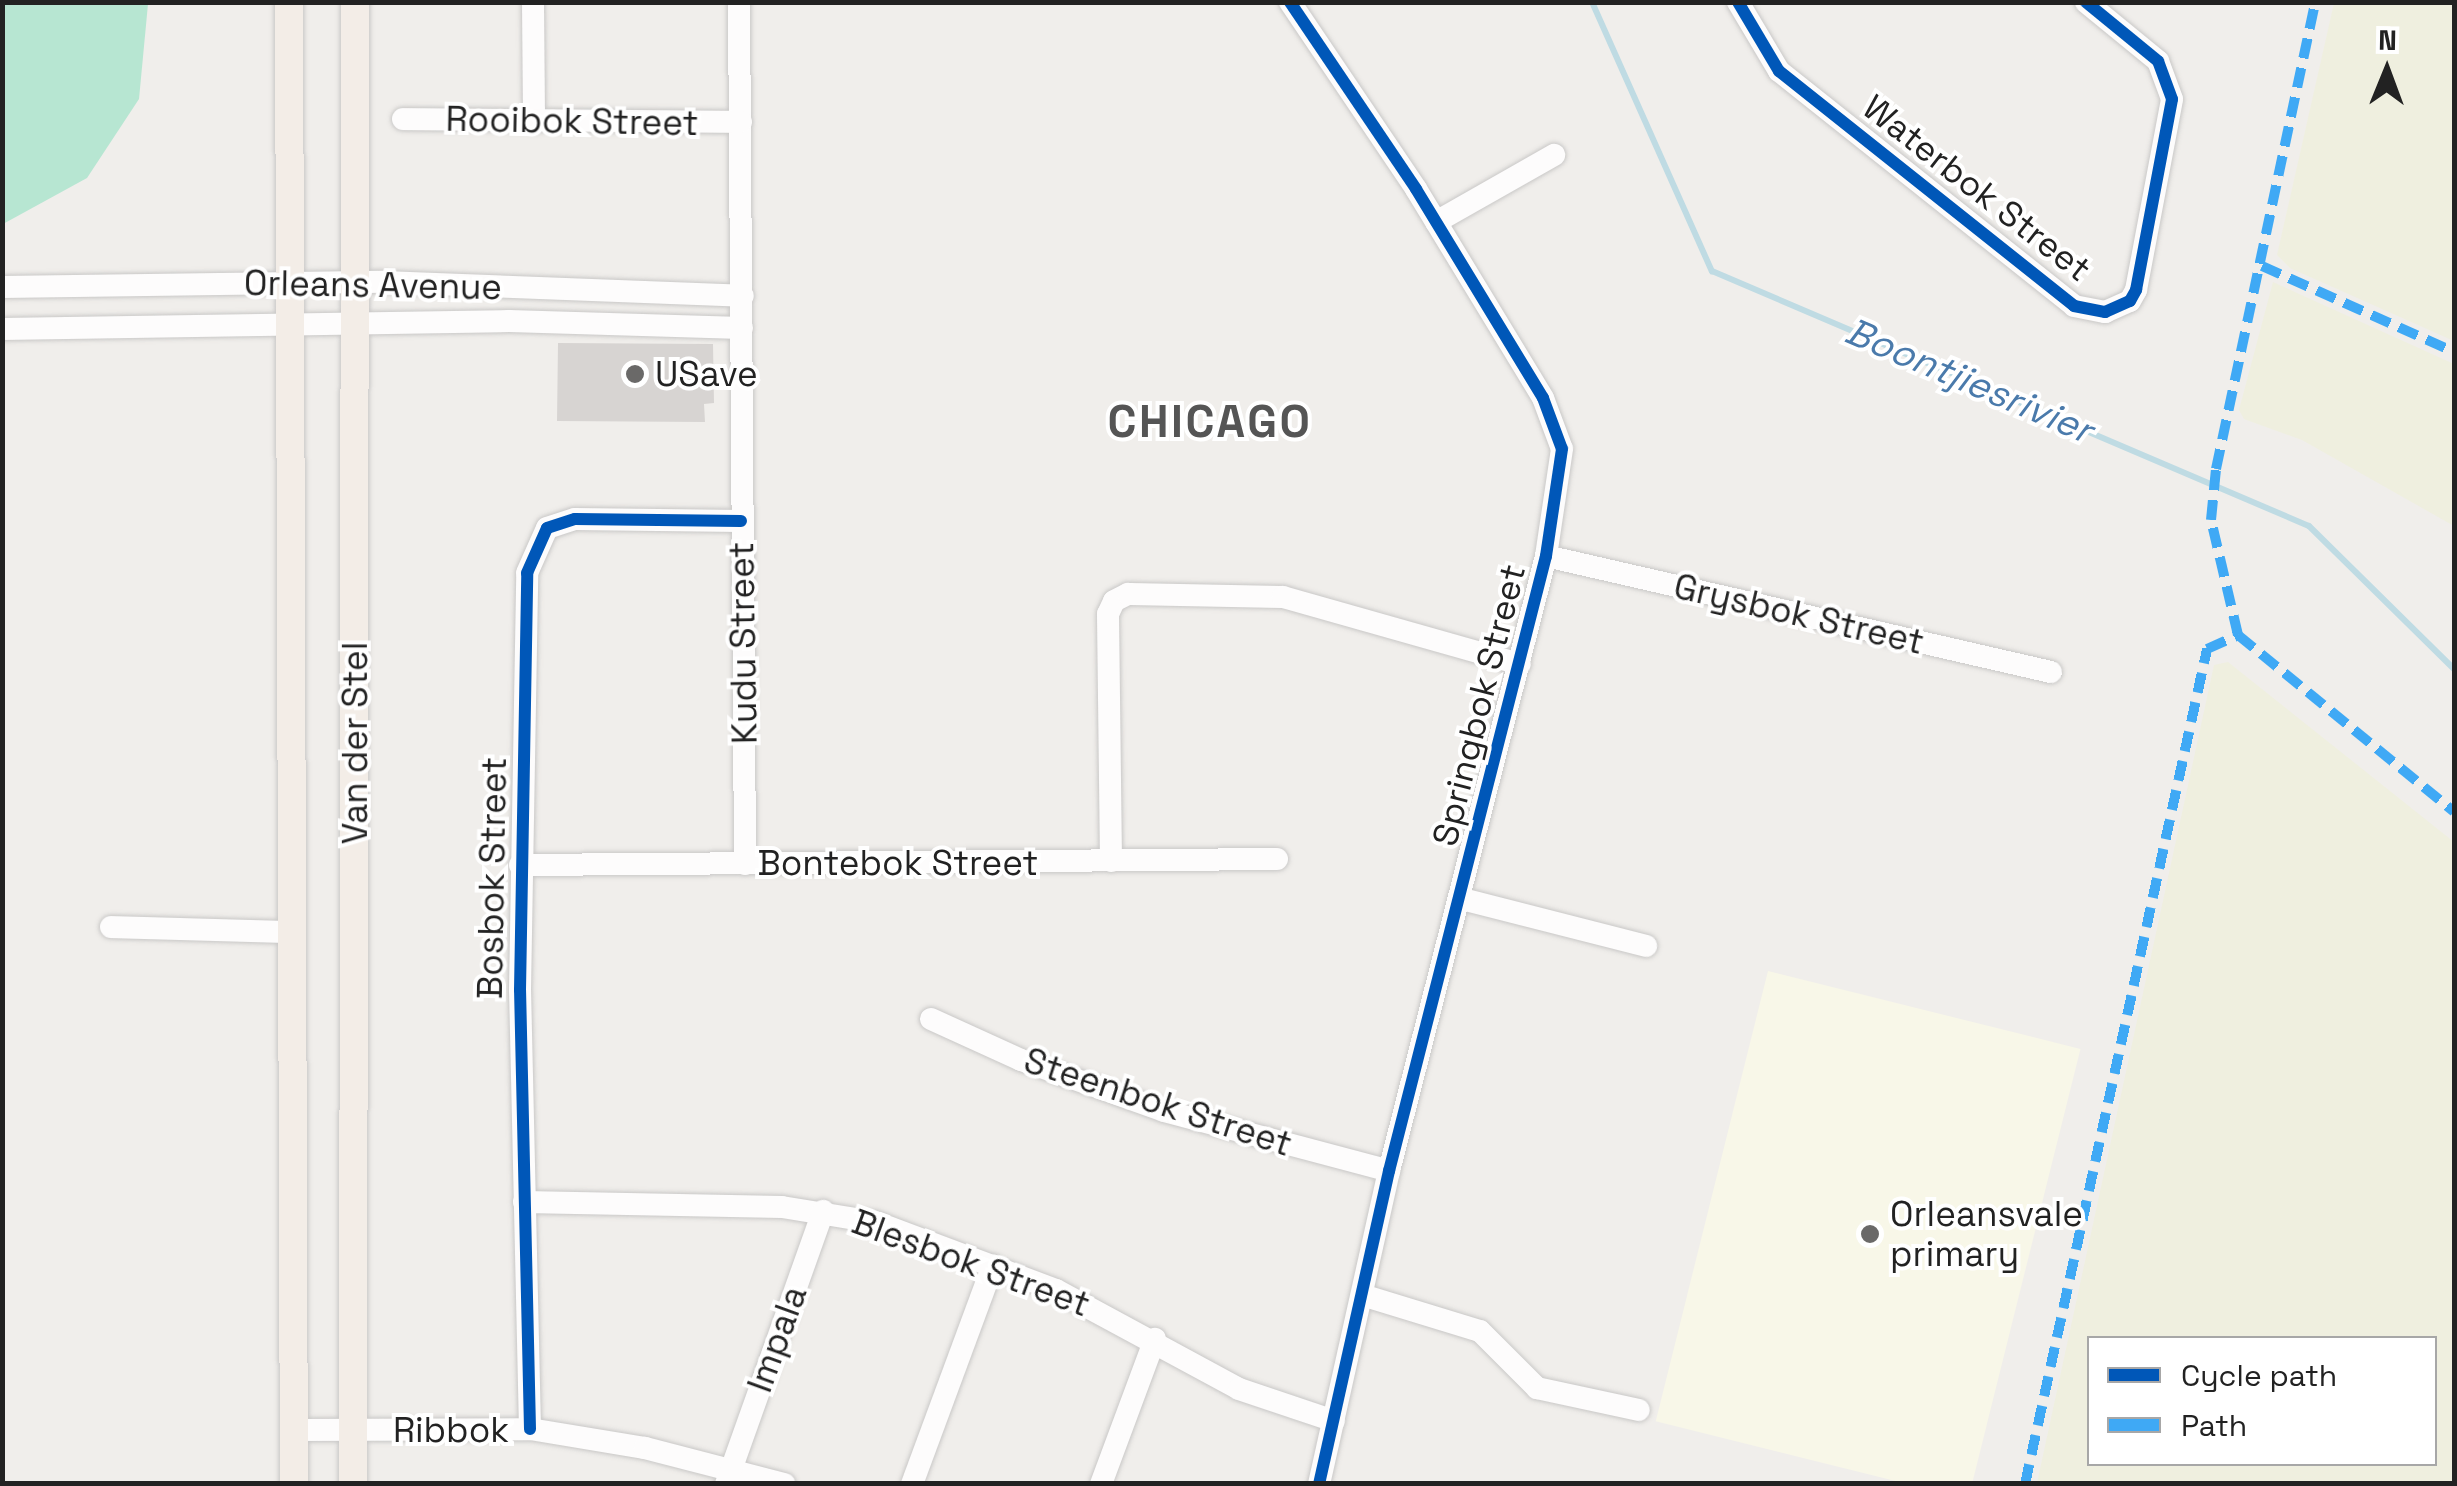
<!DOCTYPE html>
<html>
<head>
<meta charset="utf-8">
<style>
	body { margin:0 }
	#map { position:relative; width:2457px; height:1486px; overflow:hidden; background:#f0eeeb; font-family:"Space Grotesk",sans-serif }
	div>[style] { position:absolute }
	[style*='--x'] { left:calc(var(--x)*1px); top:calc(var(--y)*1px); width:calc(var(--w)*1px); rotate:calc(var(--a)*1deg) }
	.education>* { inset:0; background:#f8f7e8; transform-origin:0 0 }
	.farmland>* { inset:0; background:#efefdf }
	.pitch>* { inset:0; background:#b7e6d2 }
	.stream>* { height:6px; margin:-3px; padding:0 3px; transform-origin:3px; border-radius:3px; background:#bfdbe3 }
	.building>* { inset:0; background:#d7d4d2 }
	.roads { filter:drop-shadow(0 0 2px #c9c8c7) drop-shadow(0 0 2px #c9c8c7) }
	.minor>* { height:22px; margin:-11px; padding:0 11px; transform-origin:11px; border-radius:11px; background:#fdfcfc }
	.major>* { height:28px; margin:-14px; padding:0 14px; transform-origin:14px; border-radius:14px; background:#f3ede7 }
	.quiet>* { height:10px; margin-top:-5px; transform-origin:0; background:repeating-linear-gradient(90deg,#3fa9f5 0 20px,transparent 0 30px) }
	.cycleway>* { height:12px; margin:-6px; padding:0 6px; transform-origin:6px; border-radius:6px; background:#0057b8 }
	.dots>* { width:28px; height:28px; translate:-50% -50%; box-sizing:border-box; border:5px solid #fff; border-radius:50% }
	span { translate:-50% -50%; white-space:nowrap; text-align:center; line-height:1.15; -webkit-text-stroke:8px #fff; paint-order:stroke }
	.street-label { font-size:35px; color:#222 }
	.poi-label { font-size:35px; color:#222 }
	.left { translate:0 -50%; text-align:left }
	.water-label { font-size:38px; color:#4a7aab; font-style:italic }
	.district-label { font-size:45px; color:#555; font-weight:700; letter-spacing:2.5px }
	.frame { position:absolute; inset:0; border:5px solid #222; pointer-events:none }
	.legend { position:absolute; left:2087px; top:1336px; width:350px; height:130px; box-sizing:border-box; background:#fff; border:2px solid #a7a7a7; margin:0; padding:12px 18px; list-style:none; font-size:30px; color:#222 }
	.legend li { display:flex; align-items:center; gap:20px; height:50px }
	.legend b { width:50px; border:2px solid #a7a7a7 }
	.north { position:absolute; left:2337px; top:20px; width:100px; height:100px; -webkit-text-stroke:8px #fff; paint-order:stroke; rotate:1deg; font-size:28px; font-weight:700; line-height:40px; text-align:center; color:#222 }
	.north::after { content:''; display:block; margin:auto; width:35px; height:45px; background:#222; clip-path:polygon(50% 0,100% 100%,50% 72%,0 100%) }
</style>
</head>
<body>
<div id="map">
	<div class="education">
		<div style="left:1768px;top:971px;width:322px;height:464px;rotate:14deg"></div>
	</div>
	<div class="farmland">
		<div style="clip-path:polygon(2334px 3px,2454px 3px,2454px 341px,2290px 268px,2277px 255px)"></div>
		<div style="clip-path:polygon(2273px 282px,2454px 364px,2454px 526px,2302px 440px,2244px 419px,2239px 410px)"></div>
		<div style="clip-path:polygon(evenodd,2228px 662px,2454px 842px,2454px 1483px,2037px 1483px,2214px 665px,2228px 662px,2090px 1338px,2434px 1338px,2434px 1464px,2090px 1464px,2090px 1338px)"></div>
	</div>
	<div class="pitch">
		<div style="clip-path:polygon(2px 3px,148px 4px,139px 99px,87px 178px,3px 224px)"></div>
	</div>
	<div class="stream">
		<div style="--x:1592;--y:2;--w:295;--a:66"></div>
		<div style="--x:1712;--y:271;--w:649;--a:23.13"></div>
		<div style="--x:2309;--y:526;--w:204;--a:44.6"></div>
	</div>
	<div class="building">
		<div style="clip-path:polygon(558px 343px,713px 344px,714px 403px,704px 404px,705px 422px,557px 421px)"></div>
	</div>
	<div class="roads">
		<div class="minor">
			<div style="--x:533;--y:2;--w:120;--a:89.5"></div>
			<div style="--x:739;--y:2;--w:862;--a:89.6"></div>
			<div style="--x:1290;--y:2;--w:225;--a:56"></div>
			<div style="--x:1416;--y:189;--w:245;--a:58.7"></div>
			<div style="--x:1543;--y:398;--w:54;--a:69.6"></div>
			<div style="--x:1562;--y:449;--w:108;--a:98.5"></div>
			<div style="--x:1546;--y:556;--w:635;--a:104.32"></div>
			<div style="--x:1389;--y:1171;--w:321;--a:102.6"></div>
			<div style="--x:1738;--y:2;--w:80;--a:59.3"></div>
			<div style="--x:1779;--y:71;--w:377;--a:38.5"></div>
			<div style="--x:2074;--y:306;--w:32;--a:11"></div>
			<div style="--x:2105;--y:312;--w:27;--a:-24"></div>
			<div style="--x:2130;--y:301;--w:13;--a:-61"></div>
			<div style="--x:2136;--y:290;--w:194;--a:-79.3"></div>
			<div style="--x:2172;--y:99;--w:40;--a:-110.2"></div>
			<div style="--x:2158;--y:61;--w:93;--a:-140.7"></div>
			<div style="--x:403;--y:119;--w:338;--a:0.5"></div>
			<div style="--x:1436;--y:222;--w:136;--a:-29.6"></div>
			<div style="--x:2;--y:287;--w:381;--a:-0.8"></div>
			<div style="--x:383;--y:282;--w:360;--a:2.2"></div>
			<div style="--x:2;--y:329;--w:507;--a:-0.9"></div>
			<div style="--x:509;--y:321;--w:233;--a:1.7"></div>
			<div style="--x:1546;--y:556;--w:518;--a:12.94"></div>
			<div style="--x:1111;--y:861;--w:247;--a:-90.7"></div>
			<div style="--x:1108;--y:614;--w:14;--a:-65"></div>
			<div style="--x:1114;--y:601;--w:16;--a:-27"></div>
			<div style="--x:1128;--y:594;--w:155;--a:1.1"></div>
			<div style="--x:1283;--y:597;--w:246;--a:15.8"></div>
			<div style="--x:520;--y:865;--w:757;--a:-0.45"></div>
			<div style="--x:1462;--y:899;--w:190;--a:14.3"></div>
			<div style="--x:111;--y:927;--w:182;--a:1.6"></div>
			<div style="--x:931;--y:1019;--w:99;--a:24.5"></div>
			<div style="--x:1021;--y:1060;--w:152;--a:19.6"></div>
			<div style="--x:1164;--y:1111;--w:233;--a:14.9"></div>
			<div style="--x:524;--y:1202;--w:258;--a:1.1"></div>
			<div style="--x:782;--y:1207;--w:94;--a:9.2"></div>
			<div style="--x:875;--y:1222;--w:193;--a:20.6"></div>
			<div style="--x:1056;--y:1290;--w:208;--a:28.4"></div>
			<div style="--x:1239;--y:1389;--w:100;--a:18.6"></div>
			<div style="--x:1362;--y:1295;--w:123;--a:17"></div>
			<div style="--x:1480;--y:1331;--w:81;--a:45"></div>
			<div style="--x:1537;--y:1388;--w:104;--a:12.2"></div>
			<div style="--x:530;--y:1429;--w:439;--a:-91.3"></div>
			<div style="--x:520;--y:990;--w:417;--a:-89"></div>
			<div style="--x:527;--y:573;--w:49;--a:-66"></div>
			<div style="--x:547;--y:528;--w:29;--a:-18"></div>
			<div style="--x:575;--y:519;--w:166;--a:0.7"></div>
			<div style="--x:292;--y:1430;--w:238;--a:-0.2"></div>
			<div style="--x:530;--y:1429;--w:117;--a:9.4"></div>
			<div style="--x:645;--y:1448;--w:144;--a:14.5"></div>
			<div style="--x:726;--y:1484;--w:290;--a:-70.4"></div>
			<div style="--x:912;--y:1484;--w:233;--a:-69.7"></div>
			<div style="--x:1101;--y:1484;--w:155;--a:-69.6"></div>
		</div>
		<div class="major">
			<div style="--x:289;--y:2;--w:1482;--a:89.81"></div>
			<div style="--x:353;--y:1484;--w:1482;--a:-89.92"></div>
		</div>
	</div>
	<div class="quiet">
		<div style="--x:2262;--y:266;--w:210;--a:24.1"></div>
		<div style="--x:2238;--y:635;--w:118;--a:-103.2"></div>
		<div style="--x:2211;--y:520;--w:51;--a:-84.4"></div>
		<div style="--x:2216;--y:469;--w:477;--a:-78"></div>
		<div style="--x:2025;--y:1484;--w:855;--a:-77.7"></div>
		<div style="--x:2207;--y:649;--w:34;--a:-24"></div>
		<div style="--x:2238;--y:635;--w:279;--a:39.3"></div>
	</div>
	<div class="cycleway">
		<div style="--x:1290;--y:2;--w:225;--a:56"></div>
		<div style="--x:1416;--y:189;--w:245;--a:58.7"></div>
		<div style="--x:1543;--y:398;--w:54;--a:69.6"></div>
		<div style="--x:1562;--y:449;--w:108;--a:98.5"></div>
		<div style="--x:1546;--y:556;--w:635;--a:104.32"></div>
		<div style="--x:1389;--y:1171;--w:321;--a:102.6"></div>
		<div style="--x:1738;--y:2;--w:80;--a:59.3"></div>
		<div style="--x:1779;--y:71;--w:377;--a:38.5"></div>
		<div style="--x:2074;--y:306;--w:32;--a:11"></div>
		<div style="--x:2105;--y:312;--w:27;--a:-24"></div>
		<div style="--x:2130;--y:301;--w:13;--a:-61"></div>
		<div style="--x:2136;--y:290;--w:194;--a:-79.3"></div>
		<div style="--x:2172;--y:99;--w:40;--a:-110.2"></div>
		<div style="--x:2158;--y:61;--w:93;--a:-140.7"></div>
		<div style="--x:530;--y:1429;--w:439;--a:-91.3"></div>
		<div style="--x:520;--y:990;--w:417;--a:-89"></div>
		<div style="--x:527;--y:573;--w:49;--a:-66"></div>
		<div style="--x:547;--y:528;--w:29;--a:-18"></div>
		<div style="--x:575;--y:519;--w:166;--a:0.7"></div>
	</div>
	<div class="dots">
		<div style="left:635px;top:374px;background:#6a6968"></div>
		<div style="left:1870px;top:1234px;background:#6a6968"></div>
	</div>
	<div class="street-label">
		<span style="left:572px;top:121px;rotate:1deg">Rooibok Street</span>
		<span style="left:1977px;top:188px;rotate:38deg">Waterbok Street</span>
		<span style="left:373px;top:285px;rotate:1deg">Orleans Avenue</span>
		<span style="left:1799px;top:614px;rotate:13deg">Grysbok Street</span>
		<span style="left:743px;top:643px;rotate:-91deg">Kudu Street</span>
		<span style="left:1479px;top:705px;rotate:-76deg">Springbok Street</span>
		<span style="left:355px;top:743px;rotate:-90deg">Van der Stel</span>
		<span style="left:898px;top:863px">Bontebok Street</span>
		<span style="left:492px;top:878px;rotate:-89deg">Bosbok Street</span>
		<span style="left:1158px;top:1102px;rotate:18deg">Steenbok Street</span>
		<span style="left:971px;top:1263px;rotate:20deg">Blesbok Street</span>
		<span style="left:777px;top:1339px;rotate:-70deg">Impala</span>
		<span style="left:451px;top:1430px">Ribbok</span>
	</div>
	<div class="poi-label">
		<span class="left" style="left:655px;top:374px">USave</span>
		<span class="left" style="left:1890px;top:1234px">Orleansvale<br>primary</span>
	</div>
	<div class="water-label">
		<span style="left:1969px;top:381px;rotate:23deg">Boontjiesrivier</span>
	</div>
	<div class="district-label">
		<span style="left:1210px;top:422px">CHICAGO</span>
	</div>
	<div class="frame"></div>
	<ul class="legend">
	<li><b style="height:12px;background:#0057b8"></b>Cycle path</li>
	<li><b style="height:12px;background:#3fa9f5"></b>Path</li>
	</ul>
	<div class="north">N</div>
</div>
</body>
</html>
